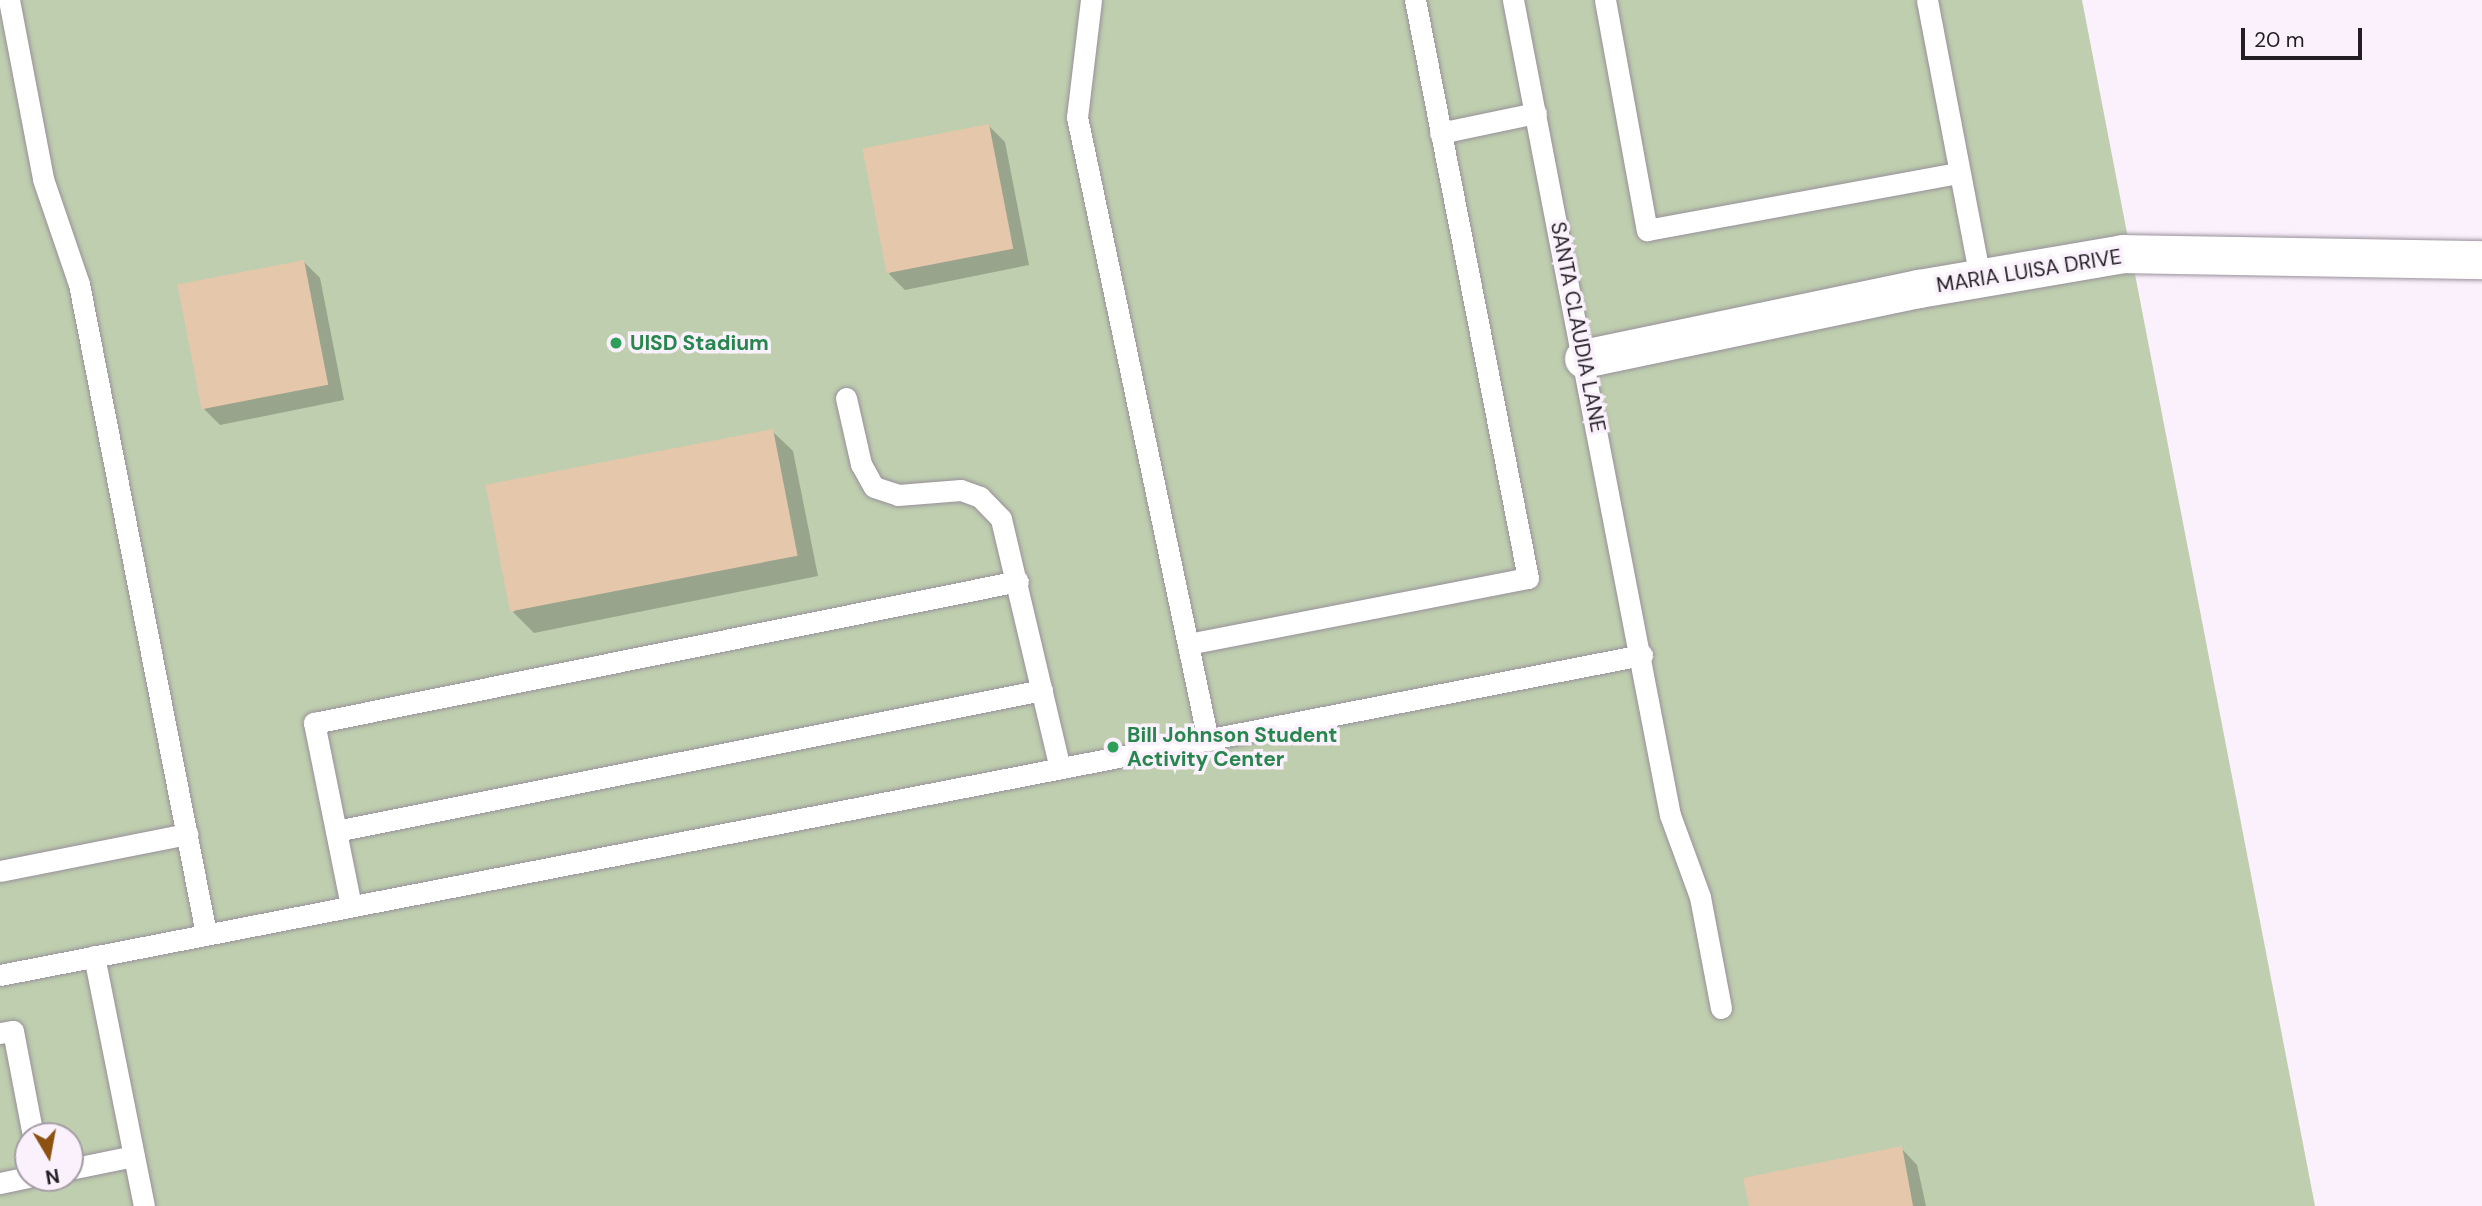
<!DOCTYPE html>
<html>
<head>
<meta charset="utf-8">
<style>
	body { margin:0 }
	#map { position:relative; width:2482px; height:1206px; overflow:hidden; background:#faf1fc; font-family:"DM Sans",sans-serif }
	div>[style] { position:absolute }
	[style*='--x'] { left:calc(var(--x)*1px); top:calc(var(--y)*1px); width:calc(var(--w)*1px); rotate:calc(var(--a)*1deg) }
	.green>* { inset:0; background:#beceae }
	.shadow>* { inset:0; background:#0003 }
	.building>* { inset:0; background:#e5c7ab; transform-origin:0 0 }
	.roads { filter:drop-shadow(0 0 2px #99909b) drop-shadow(0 0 2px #99909b) }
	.lane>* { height:21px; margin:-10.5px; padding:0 10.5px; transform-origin:10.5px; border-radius:10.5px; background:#fff }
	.street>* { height:38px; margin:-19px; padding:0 19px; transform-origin:19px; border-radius:19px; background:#fff }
	.dots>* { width:19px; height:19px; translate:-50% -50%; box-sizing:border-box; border:4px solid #faf1fc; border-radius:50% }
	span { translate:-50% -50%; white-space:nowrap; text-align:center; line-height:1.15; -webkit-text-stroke:7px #faf1fc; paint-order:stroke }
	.street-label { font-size:21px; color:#221e23 }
	.leisure-label { font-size:21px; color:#27864d; font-weight:700 }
	.left { translate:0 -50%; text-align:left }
	.north { position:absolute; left:14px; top:1122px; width:70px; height:70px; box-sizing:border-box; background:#faf1fc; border:2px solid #a49da5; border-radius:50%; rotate:170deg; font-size:19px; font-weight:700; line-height:28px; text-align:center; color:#221e23 }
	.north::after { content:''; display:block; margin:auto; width:24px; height:32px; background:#8d5111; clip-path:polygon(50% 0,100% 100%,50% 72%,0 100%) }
	.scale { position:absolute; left:2241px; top:28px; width:121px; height:32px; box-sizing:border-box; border:4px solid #221e23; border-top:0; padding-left:9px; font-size:21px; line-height:24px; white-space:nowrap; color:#221e23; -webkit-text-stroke:5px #faf1fc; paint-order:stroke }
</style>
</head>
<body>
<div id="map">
	<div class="green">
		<div style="clip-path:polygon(evenodd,0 0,2082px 0,2315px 1206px,0 1206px,0 0,28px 1136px,70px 1136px,70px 1178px,28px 1178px,28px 1136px)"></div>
	</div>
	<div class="shadow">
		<div style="clip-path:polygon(989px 126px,1005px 142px,1029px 265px,905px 290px,889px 274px)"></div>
		<div style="clip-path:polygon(304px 262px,320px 278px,344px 400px,220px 425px,204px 409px)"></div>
		<div style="clip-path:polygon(772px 431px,793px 451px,818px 576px,534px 633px,513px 612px)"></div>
		<div style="clip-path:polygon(1901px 1148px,1917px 1165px,1926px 1206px,1751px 1206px)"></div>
	</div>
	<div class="building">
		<div style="left:989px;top:124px;width:127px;height:129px;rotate:79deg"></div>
		<div style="left:304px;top:260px;width:127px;height:129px;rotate:79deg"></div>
		<div style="left:773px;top:429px;width:129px;height:293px;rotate:79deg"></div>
		<div style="clip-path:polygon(1902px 1146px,1913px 1206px,1749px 1206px,1743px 1178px)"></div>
	</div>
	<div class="roads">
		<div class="lane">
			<div style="--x:9;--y:0;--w:182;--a:79.2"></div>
			<div style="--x:43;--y:179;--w:111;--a:71.1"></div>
			<div style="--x:79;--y:284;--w:662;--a:78.94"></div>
			<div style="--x:1091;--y:0;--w:118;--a:96.8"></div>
			<div style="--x:1077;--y:117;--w:637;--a:78.13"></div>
			<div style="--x:1513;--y:0;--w:830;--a:79.1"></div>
			<div style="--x:1670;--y:815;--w:87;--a:69.9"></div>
			<div style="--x:1700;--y:897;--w:113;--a:79.3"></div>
			<div style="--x:1605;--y:0;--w:234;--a:79.7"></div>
			<div style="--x:1647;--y:230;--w:317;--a:-10.4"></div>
			<div style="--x:1927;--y:0;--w:283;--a:79.2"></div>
			<div style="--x:1440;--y:133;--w:98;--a:-11.8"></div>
			<div style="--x:846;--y:398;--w:68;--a:77.2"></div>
			<div style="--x:861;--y:464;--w:26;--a:61"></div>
			<div style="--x:874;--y:487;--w:25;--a:18"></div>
			<div style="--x:898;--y:495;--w:63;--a:-4.5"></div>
			<div style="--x:961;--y:490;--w:20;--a:20"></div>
			<div style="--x:980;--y:497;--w:30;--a:46"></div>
			<div style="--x:1001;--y:519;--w:256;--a:76.7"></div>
			<div style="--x:1188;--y:644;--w:346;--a:-11"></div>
			<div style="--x:1528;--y:578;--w:589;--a:-101.06"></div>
			<div style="--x:336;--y:831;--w:720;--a:-11.29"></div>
			<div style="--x:0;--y:871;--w:191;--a:-11.2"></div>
			<div style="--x:351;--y:906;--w:187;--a:-101.4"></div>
			<div style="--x:314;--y:723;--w:718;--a:-11.4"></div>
			<div style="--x:94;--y:956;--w:255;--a:78.7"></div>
			<div style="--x:0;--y:975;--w:1673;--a:-11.03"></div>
			<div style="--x:0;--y:1033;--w:13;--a:-9"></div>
			<div style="--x:13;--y:1031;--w:107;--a:79.2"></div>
			<div style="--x:70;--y:1169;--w:65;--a:-11.5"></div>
			<div style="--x:0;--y:1183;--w:29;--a:-12"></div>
		</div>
		<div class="street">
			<div style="--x:1584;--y:359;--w:342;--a:-11.8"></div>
			<div style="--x:1919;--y:289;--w:207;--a:-9.7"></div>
			<div style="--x:2123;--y:254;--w:359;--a:1"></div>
		</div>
	</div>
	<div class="dots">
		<div style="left:616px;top:343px;background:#2e9e5b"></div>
		<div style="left:1113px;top:747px;background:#2e9e5b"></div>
	</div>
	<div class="street-label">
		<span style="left:2029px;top:271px;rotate:-9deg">MARIA LUISA DRIVE</span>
		<span style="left:1578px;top:327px;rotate:79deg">SANTA CLAUDIA LANE</span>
	</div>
	<div class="leisure-label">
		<span class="left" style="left:630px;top:343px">UISD Stadium</span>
		<span class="left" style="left:1127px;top:747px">Bill Johnson Student<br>Activity Center</span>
	</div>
	<div class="north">N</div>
	<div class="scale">20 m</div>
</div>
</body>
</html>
